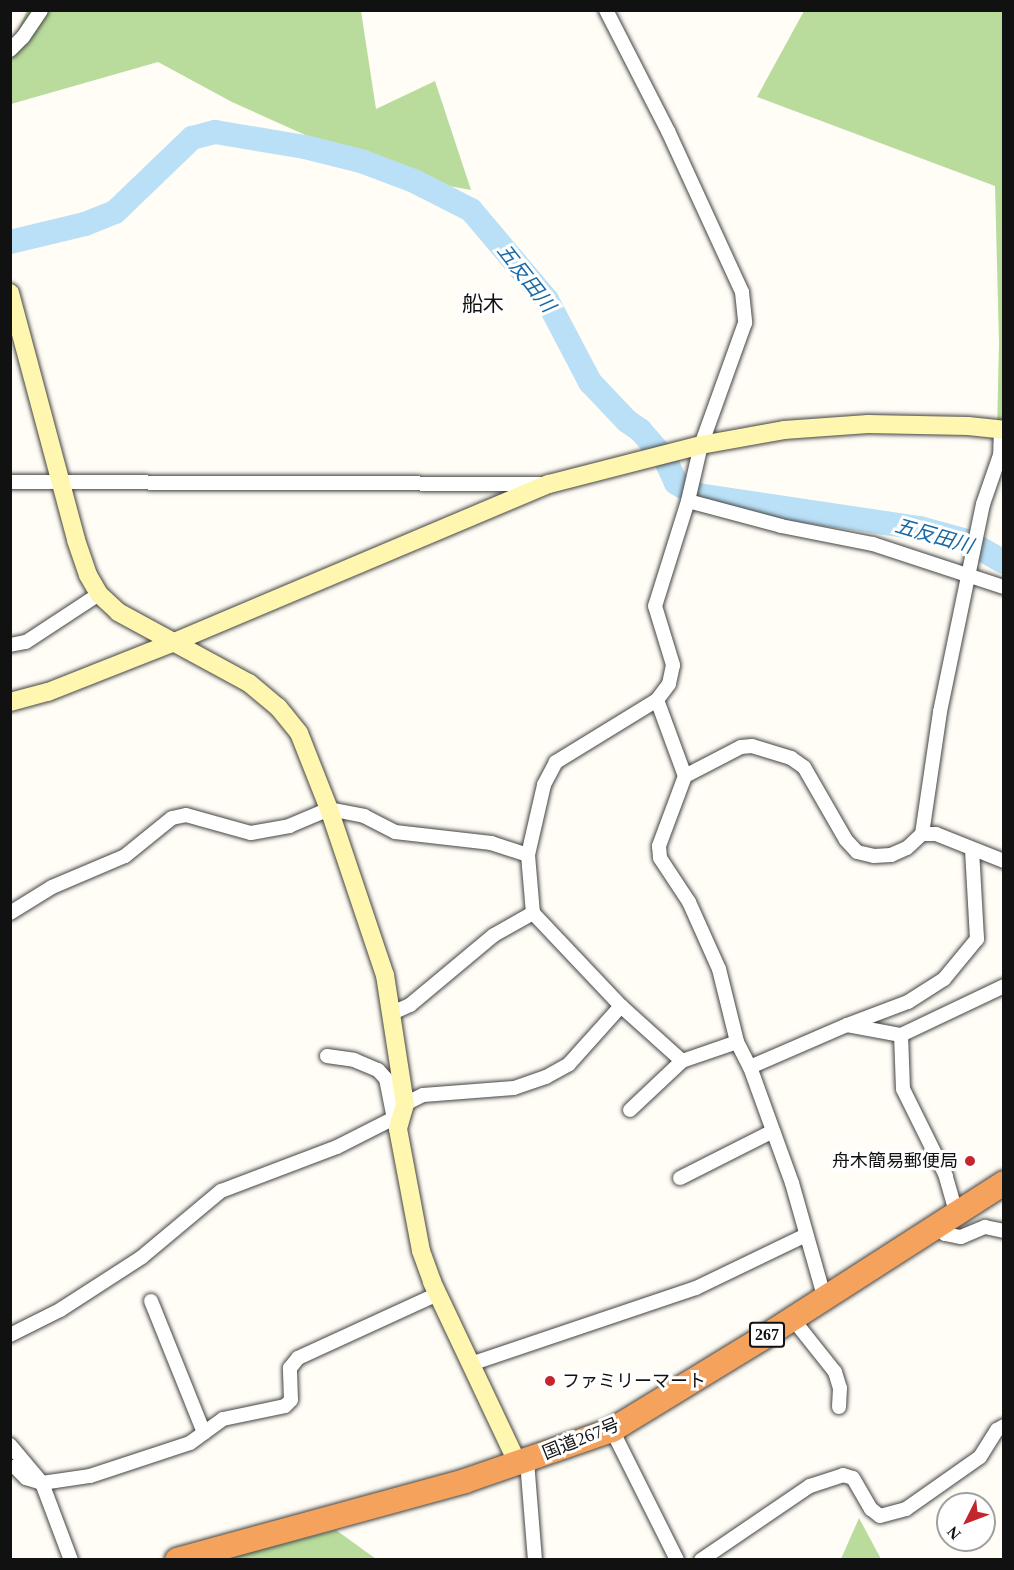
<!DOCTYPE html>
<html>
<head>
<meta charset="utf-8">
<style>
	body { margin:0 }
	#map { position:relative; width:1014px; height:1570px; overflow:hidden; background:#fffdf5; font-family:"Times New Roman","Noto Sans JP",serif }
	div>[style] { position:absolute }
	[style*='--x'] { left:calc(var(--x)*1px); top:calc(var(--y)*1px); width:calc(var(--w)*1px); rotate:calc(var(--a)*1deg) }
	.forest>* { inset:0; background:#b9dc9c }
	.river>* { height:24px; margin:-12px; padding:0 12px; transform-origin:12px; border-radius:12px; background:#b9e0f7 }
	.roads { filter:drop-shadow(0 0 2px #444) drop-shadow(0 0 2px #444) }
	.street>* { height:14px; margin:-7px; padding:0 7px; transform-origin:7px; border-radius:7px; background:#fff }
	.secondary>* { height:18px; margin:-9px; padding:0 9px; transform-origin:9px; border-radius:9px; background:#fff6b0 }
	.highway>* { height:24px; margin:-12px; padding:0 12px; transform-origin:12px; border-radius:12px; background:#f5a25d }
	.dots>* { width:16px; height:16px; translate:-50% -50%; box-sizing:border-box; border:3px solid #fff; border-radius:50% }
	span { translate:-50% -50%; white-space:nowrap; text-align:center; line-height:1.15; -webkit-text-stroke:6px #fff; paint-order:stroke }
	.shield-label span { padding:2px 4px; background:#fff; border:2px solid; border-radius:4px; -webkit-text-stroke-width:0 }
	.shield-label { font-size:16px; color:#111; font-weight:700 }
	.poi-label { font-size:18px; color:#111 }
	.right { translate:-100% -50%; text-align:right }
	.left { translate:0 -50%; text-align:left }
	.street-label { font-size:18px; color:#111 }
	.water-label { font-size:20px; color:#1768a6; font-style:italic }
	.quarter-label { font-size:21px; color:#111 }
	.frame { position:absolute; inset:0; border:12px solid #111; pointer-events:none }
	.north { position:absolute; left:936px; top:1492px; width:60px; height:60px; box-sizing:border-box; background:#fff; border:2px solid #a0a0a0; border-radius:50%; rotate:228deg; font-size:16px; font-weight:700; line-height:24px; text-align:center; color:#111 }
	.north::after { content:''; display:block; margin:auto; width:21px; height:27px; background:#c4262e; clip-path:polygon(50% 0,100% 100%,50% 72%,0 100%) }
</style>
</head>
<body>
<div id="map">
	<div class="forest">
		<div style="clip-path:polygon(27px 11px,361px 11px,376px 109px,435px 81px,471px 190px,399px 177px,232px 102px,158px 62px,11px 104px,11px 45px)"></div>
		<div style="clip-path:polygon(804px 11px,1003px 11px,1003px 433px,997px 432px,999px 342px,995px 186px,757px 97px)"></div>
		<div style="clip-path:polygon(859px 1518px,881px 1559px,841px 1559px)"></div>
		<div style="clip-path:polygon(336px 1530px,376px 1559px,221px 1560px)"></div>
	</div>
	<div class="river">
		<div style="--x:10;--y:242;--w:77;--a:-13.5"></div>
		<div style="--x:85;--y:224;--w:32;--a:-22"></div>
		<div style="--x:115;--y:212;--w:107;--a:-43.9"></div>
		<div style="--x:192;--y:138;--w:24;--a:-15"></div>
		<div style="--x:215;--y:132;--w:91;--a:9.5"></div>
		<div style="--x:305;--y:147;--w:58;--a:14"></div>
		<div style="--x:361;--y:161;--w:57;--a:20.7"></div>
		<div style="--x:414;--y:181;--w:64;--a:27"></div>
		<div style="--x:471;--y:210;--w:118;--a:49.8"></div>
		<div style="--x:547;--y:300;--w:93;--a:62.3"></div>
		<div style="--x:590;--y:382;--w:54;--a:46.5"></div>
		<div style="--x:627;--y:421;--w:16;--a:35"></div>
		<div style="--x:640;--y:430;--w:38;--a:49"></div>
		<div style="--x:665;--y:459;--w:26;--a:65"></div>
		<div style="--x:676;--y:483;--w:25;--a:29"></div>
		<div style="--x:698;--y:495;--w:224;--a:8.5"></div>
		<div style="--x:920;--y:528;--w:49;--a:15.5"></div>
		<div style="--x:967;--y:541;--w:43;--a:29.6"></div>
	</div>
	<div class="roads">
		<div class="street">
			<div style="--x:606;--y:10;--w:136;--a:62.9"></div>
			<div style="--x:668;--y:131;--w:177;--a:65.3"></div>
			<div style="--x:742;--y:292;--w:31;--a:84"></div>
			<div style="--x:745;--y:323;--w:130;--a:109.8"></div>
			<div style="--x:701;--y:445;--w:57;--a:103.1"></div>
			<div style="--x:688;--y:501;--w:110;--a:107.4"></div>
			<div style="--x:655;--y:606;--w:62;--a:73"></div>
			<div style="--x:673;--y:665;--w:19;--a:102"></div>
			<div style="--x:669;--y:684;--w:20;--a:127"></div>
			<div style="--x:657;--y:700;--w:119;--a:148.5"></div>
			<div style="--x:556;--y:762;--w:26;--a:118"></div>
			<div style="--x:544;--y:785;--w:72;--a:102.9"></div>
			<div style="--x:528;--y:855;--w:58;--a:85.1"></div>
			<div style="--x:533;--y:913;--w:128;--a:46.6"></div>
			<div style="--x:621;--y:1006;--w:82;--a:42"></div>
			<div style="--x:682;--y:1061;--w:58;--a:-19.1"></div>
			<div style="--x:737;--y:1042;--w:28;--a:63"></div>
			<div style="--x:750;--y:1067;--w:123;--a:70.1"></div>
			<div style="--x:792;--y:1183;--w:117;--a:74.2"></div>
			<div style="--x:10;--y:50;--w:18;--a:-45"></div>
			<div style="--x:23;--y:37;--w:32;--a:-56"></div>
			<div style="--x:1001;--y:430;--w:25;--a:92"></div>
			<div style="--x:1000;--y:455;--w:52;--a:109.1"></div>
			<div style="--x:983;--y:504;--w:212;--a:101.7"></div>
			<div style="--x:940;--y:712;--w:123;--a:98.4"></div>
			<div style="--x:922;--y:834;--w:14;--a:0"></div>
			<div style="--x:936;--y:834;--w:73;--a:21.7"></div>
			<div style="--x:10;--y:482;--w:533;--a:0.21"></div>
			<div style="--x:688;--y:501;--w:96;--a:15"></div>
			<div style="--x:781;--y:526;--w:94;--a:11.1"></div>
			<div style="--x:873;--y:544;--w:138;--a:18.2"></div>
			<div style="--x:10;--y:645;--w:16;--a:-11"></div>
			<div style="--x:26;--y:642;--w:87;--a:-33.3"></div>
			<div style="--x:657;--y:700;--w:81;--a:69.8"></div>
			<div style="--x:685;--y:776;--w:75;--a:110.4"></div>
			<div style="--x:659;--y:846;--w:12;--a:85"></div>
			<div style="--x:660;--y:858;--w:53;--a:56.6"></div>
			<div style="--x:689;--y:902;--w:73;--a:65.9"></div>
			<div style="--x:719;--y:969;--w:75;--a:76.1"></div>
			<div style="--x:685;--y:776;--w:63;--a:-27.4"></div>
			<div style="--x:741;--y:747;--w:11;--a:-5"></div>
			<div style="--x:752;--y:746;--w:41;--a:17.1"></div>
			<div style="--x:791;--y:758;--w:16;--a:35"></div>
			<div style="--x:804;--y:767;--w:84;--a:60.1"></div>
			<div style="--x:846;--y:840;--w:16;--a:47"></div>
			<div style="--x:857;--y:852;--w:17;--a:13"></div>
			<div style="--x:874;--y:856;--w:17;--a:-3"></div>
			<div style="--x:891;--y:855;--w:17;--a:-24"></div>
			<div style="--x:907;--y:848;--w:21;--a:-43"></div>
			<div style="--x:10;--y:913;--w:49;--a:-31.8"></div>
			<div style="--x:52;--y:887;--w:79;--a:-23"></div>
			<div style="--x:125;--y:856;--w:60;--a:-39"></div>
			<div style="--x:172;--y:818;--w:14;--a:-12"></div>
			<div style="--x:186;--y:815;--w:67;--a:15.5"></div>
			<div style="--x:251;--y:833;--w:39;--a:-10"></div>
			<div style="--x:289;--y:826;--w:43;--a:-23"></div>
			<div style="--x:329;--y:809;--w:36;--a:11"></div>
			<div style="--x:364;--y:816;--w:35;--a:27"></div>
			<div style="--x:395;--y:832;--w:97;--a:6.5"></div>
			<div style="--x:491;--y:843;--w:39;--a:18"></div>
			<div style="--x:392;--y:1013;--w:20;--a:-24"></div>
			<div style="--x:410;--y:1005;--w:109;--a:-39.8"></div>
			<div style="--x:494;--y:935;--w:45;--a:-29.4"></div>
			<div style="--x:847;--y:1025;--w:65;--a:-20.7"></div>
			<div style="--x:908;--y:1002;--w:43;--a:-32.6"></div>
			<div style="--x:944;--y:979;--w:52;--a:-50.5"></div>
			<div style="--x:977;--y:939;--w:89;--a:-93.2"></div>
			<div style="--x:327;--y:1056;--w:27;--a:8"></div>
			<div style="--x:354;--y:1060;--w:26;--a:23"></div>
			<div style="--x:378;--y:1070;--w:12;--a:48"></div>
			<div style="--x:386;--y:1079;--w:41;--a:78.7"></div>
			<div style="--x:750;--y:1067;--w:106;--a:-23.4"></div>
			<div style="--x:847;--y:1025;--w:55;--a:10.5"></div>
			<div style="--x:405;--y:1104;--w:20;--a:-27"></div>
			<div style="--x:423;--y:1095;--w:91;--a:-4.4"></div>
			<div style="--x:514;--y:1088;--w:34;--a:-19"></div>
			<div style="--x:546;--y:1077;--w:26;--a:-29"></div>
			<div style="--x:569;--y:1064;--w:78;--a:-48.1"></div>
			<div style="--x:630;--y:1110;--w:71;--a:-43.3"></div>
			<div style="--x:680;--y:1178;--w:104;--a:-26.8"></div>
			<div style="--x:956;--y:1212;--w:37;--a:-106"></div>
			<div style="--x:946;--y:1176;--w:97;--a:-116.3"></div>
			<div style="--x:903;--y:1089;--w:54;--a:-92.1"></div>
			<div style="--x:901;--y:1035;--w:114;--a:-25.4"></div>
			<div style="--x:937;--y:1224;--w:13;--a:51"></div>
			<div style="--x:945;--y:1234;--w:16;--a:11"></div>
			<div style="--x:961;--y:1237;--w:26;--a:-23"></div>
			<div style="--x:985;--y:1227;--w:19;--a:12"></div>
			<div style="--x:151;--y:1301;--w:142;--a:68.1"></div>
			<div style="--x:792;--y:1318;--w:69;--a:51.5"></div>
			<div style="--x:835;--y:1372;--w:17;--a:73"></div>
			<div style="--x:840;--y:1388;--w:19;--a:93"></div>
			<div style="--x:10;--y:1335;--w:56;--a:-26.6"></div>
			<div style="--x:60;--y:1310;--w:98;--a:-32.9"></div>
			<div style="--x:142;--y:1257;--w:103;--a:-39.9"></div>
			<div style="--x:221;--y:1191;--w:124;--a:-20.8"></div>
			<div style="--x:337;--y:1147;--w:73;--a:-26.9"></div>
			<div style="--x:471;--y:1364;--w:237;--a:-18.7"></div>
			<div style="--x:696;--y:1288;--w:122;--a:-25.7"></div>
			<div style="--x:612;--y:1430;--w:145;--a:63.4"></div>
			<div style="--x:10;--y:1445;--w:50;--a:49.9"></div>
			<div style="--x:42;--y:1483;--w:82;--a:69.4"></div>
			<div style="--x:527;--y:1461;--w:99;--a:85.4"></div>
			<div style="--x:10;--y:1467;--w:5;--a:0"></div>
			<div style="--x:15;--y:1467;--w:16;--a:45"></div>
			<div style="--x:26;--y:1478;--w:17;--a:17"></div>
			<div style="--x:42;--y:1483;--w:49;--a:-8.3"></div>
			<div style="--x:90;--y:1476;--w:105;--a:-18.3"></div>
			<div style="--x:190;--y:1443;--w:41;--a:-36"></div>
			<div style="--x:223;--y:1419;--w:63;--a:-11.8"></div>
			<div style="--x:285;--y:1406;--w:8;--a:-45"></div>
			<div style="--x:291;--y:1400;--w:32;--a:-92"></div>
			<div style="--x:290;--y:1368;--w:13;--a:-51"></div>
			<div style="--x:298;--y:1358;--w:154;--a:-24.6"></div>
			<div style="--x:701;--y:1560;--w:132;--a:-34.2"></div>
			<div style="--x:810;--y:1486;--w:35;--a:-18"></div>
			<div style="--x:843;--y:1475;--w:10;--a:17"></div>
			<div style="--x:853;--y:1478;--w:36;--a:60"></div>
			<div style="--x:871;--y:1509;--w:11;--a:38"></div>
			<div style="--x:880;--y:1516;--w:27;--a:-15"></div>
			<div style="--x:906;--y:1509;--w:90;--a:-35.1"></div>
			<div style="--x:980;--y:1457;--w:32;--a:-58"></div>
			<div style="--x:997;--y:1430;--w:8;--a:-30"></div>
		</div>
		<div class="secondary">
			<div style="--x:10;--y:293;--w:256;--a:75"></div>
			<div style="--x:76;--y:540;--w:37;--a:71"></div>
			<div style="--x:88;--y:575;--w:22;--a:60"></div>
			<div style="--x:99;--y:594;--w:26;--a:43"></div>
			<div style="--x:118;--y:612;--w:149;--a:28.5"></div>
			<div style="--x:249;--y:683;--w:38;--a:40"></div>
			<div style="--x:278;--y:707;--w:33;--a:51"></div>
			<div style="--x:299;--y:733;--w:82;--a:68.5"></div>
			<div style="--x:329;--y:809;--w:175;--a:71.4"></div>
			<div style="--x:385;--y:975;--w:131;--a:81.2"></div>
			<div style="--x:405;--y:1104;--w:26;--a:106"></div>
			<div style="--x:398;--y:1129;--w:124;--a:79.3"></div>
			<div style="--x:421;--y:1251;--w:33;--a:70"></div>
			<div style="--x:432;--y:1282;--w:201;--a:64.7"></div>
			<div style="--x:10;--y:702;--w:39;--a:-15"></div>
			<div style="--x:48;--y:692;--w:133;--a:-21.6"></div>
			<div style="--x:172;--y:643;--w:409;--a:-22.9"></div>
			<div style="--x:549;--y:484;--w:157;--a:-14.4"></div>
			<div style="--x:701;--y:445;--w:84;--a:-10.2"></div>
			<div style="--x:784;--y:430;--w:84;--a:-4.1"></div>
			<div style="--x:868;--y:424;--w:100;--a:1.1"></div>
			<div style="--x:968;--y:426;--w:36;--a:6"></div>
		</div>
		<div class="highway">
			<div style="--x:177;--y:1560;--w:299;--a:-15.3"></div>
			<div style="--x:465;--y:1481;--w:156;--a:-19.1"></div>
			<div style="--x:612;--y:1430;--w:175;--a:-31.4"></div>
			<div style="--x:761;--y:1339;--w:289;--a:-32.7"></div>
		</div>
	</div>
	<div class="dots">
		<div style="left:970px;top:1161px;background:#c4262e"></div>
		<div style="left:550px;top:1381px;background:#c4262e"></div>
	</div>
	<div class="shield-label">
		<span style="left:767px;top:1335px">267</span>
	</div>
	<div class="poi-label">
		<span class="right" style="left:958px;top:1161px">舟木簡易郵便局</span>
		<span class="left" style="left:562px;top:1381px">ファミリーマート</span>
	</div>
	<div class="street-label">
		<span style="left:581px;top:1439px;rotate:-22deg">国道267号</span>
	</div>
	<div class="water-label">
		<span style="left:526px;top:278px;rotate:52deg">五反田川</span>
		<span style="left:934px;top:536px;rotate:16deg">五反田川</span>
	</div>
	<div class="quarter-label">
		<span style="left:483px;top:304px">船木</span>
	</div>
	<div class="frame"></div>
	<div class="north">N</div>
</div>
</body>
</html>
